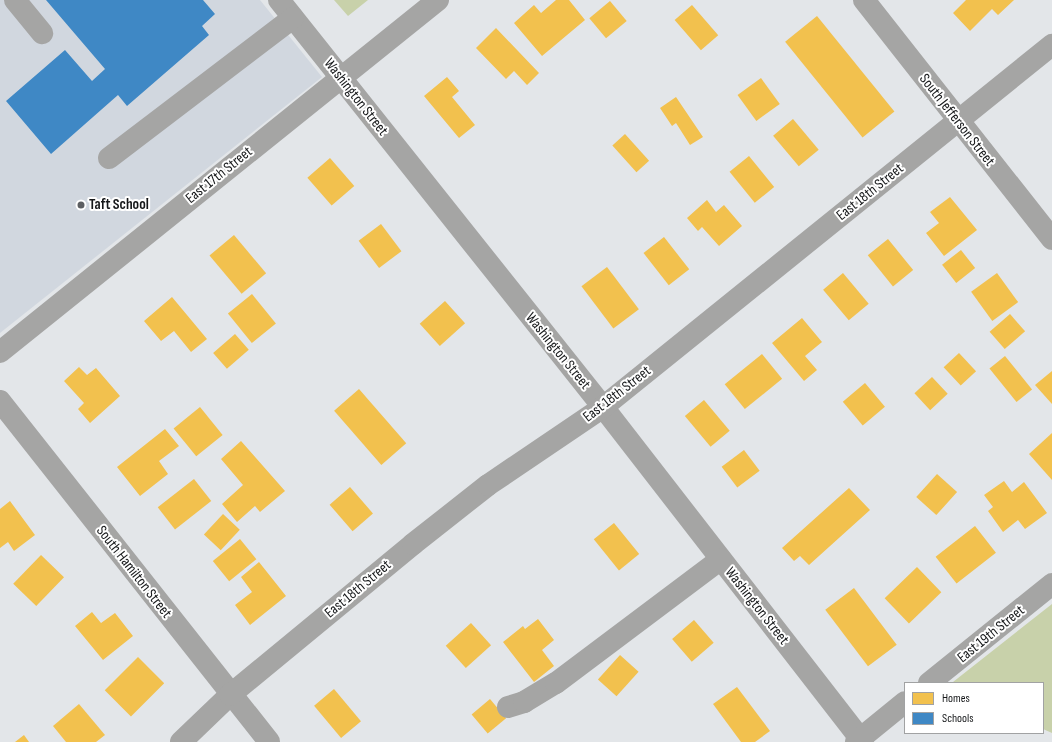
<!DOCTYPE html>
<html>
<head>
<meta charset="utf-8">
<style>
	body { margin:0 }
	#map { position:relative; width:1052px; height:742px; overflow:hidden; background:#e3e6e9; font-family:"Sofia Sans Condensed",sans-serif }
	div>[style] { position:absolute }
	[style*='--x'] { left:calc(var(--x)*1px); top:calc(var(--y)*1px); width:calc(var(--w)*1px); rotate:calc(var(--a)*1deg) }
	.built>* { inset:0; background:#d1d7df }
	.green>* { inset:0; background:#c8d1aa }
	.homes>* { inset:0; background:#f2c14e; transform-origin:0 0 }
	.schools>* { inset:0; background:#3f88c5 }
	.minor>* { height:22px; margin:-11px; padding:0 11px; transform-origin:11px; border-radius:11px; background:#a5a5a4 }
	.dots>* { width:11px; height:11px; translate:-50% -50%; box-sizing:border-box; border:2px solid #fff; border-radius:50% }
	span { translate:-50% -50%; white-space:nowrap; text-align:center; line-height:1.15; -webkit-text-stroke:4px #fff; paint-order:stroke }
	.street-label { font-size:15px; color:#151719 }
	.poi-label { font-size:15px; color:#151719; font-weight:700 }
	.left { translate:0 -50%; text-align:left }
	.legend { position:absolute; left:904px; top:682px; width:140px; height:52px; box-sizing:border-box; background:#fff; border:1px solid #a1a2a3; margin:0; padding:5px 7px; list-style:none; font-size:12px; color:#151719 }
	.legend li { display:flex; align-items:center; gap:8px; height:20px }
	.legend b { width:20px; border:1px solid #a1a2a3 }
</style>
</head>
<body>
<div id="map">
	<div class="built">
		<div style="clip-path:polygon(0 0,260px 0,322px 77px,0 333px)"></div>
	</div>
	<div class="green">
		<div style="clip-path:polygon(334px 0,368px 0,348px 16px)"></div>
		<div style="clip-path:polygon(1052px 604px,1052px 733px,1043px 729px,1043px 683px,953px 682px)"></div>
	</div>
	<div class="homes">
		<div style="clip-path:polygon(556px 0,569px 0,585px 20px,542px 56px,514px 23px,534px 5px,541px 13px)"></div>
		<div style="clip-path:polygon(966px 0,1014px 0,998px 15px,992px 9px,970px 31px,953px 13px)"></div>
		<div style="left:610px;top:1px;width:26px;height:27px;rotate:50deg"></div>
		<div style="left:692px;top:5px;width:40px;height:23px;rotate:49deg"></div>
		<div style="left:817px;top:16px;width:123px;height:41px;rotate:51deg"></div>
		<div style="clip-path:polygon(496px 28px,539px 73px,527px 85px,514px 71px,506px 79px,476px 48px)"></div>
		<div style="clip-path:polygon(447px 77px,459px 91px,452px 97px,475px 125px,459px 138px,424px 96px)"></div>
		<div style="left:761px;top:78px;width:32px;height:29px;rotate:54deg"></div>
		<div style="clip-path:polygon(676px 97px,703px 137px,690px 145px,676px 123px,672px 126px,660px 108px)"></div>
		<div style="left:793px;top:119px;width:40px;height:26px;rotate:50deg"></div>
		<div style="left:625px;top:134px;width:36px;height:17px;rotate:48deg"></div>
		<div style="left:749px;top:156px;width:40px;height:25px;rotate:51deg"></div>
		<div style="left:330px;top:158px;width:37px;height:30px;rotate:49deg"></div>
		<div style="clip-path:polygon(950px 197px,977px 230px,944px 256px,926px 233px,939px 223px,930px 212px)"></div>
		<div style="clip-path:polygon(707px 200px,716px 212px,724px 205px,742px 226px,719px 246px,702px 227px,698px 231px,687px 218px)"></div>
		<div style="left:381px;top:224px;width:34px;height:28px;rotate:53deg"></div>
		<div style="left:234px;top:235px;width:50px;height:32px;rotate:50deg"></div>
		<div style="left:664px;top:237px;width:41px;height:26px;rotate:52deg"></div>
		<div style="left:888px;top:239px;width:40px;height:26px;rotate:51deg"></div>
		<div style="left:961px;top:250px;width:23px;height:24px;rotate:52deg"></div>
		<div style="left:607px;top:267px;width:53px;height:32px;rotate:53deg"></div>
		<div style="left:843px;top:273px;width:40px;height:26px;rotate:50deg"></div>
		<div style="left:997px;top:273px;width:36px;height:32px;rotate:54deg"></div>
		<div style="left:252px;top:294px;width:38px;height:31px;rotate:51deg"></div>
		<div style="clip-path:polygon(172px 297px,207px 339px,191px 352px,174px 331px,161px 341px,144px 321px)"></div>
		<div style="left:445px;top:301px;width:30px;height:34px;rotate:48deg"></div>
		<div style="left:1010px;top:314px;width:23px;height:27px;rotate:49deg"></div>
		<div style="clip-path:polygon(802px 318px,822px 342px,805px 356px,817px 370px,804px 381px,772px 343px)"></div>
		<div style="left:235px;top:334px;width:21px;height:29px;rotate:49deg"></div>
		<div style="left:959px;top:353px;width:25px;height:21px;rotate:47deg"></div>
		<div style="left:762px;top:354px;width:32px;height:48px;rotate:51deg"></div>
		<div style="left:1005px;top:356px;width:43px;height:20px;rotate:51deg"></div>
		<div style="clip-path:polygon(79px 367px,87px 375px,96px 368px,120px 396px,90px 423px,78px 409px,84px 403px,64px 381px)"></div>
		<div style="clip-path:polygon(1052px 371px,1052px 404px,1035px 385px)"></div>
		<div style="left:932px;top:377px;width:23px;height:24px;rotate:47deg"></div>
		<div style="left:865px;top:383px;width:31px;height:29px;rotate:50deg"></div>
		<div style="left:359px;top:389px;width:72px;height:33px;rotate:49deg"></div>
		<div style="left:704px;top:400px;width:40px;height:25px;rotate:50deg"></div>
		<div style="left:200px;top:407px;width:36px;height:34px;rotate:51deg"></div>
		<div style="clip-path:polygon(165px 429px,179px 446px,159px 461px,168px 474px,140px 496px,117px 467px)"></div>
		<div style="clip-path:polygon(1052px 433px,1052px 480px,1029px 454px)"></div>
		<div style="clip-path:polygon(241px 441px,285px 491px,260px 512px,255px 506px,237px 522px,222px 504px,243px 485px,221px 459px)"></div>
		<div style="left:744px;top:450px;width:26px;height:28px;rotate:53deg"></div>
		<div style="left:937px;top:474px;width:27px;height:31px;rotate:42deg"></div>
		<div style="left:194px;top:479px;width:28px;height:46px;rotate:52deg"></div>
		<div style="clip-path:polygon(1004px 481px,1012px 492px,1024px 482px,1047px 513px,1025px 529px,1018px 520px,1003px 532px,988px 511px,993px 507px,984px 495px)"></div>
		<div style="left:350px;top:487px;width:35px;height:27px;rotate:49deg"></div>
		<div style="clip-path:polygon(849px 488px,870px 510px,809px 565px,800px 556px,794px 561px,782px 548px)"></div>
		<div style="clip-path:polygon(10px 501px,35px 535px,14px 551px,8px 542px,0 548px,0 509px)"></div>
		<div style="left:223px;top:514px;width:23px;height:28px;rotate:43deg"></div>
		<div style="left:614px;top:523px;width:40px;height:26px;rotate:51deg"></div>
		<div style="left:975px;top:526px;width:34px;height:50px;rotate:52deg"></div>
		<div style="left:240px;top:539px;width:26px;height:35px;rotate:51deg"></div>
		<div style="left:41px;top:555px;width:32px;height:40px;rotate:44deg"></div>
		<div style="clip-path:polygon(259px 562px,286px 596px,250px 625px,235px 605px,252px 592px,241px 577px)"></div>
		<div style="left:917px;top:567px;width:35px;height:45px;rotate:46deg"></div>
		<div style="left:854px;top:588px;width:71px;height:36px;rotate:53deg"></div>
		<div style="clip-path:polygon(92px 612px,101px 623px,115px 613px,133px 636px,103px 660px,75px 626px)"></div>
		<div style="clip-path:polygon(538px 619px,554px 640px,542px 650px,554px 666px,534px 682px,503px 642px,523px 626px,525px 629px)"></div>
		<div style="left:694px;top:620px;width:30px;height:29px;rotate:49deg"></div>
		<div style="left:471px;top:623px;width:30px;height:34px;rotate:48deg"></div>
		<div style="left:620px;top:655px;width:25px;height:33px;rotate:42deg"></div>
		<div style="left:138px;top:657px;width:37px;height:47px;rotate:45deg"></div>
		<div style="clip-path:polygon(737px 687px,770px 731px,755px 742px,741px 742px,713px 704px)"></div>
		<div style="left:334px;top:689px;width:42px;height:26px;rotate:50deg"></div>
		<div style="left:490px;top:699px;width:25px;height:24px;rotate:50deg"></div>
		<div style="clip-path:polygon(79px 704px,105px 735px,96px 742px,66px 742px,53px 726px)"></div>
		<div style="clip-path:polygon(24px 735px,29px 742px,15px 742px)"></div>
	</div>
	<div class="schools">
		<div style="clip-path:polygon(46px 0,203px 0,215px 14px,202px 26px,209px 35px,127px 106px,118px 95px,51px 154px,6px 101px,65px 50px,92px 81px,105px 69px)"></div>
	</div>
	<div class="minor">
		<div style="--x:15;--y:0;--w:43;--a:50.7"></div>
		<div style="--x:279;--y:0;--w:520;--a:51.48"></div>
		<div style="--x:603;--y:407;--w:424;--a:52.2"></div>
		<div style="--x:864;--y:0;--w:304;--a:51.8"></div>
		<div style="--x:109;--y:158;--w:231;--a:-37.3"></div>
		<div style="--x:0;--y:352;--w:562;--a:-38.79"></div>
		<div style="--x:0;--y:401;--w:434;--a:51.7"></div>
		<div style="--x:929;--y:683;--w:158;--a:-38.8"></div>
		<div style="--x:508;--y:707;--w:17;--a:-17"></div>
		<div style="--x:524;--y:702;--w:37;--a:-31"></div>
		<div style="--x:556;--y:683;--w:206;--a:-36.9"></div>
		<div style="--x:181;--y:742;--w:68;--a:-43.8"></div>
		<div style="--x:230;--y:695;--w:237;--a:-39.5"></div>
		<div style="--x:413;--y:544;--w:95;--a:-38.2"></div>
		<div style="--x:488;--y:485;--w:139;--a:-34.1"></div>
		<div style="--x:603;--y:407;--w:577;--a:-38.88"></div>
		<div style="--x:856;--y:742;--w:63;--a:-39.2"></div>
	</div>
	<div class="dots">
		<div style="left:81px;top:205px;background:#5d5f62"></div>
	</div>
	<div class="street-label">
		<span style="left:356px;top:97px;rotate:52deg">Washington Street</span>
		<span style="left:957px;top:120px;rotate:52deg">South Jefferson Street</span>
		<span style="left:219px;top:175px;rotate:-39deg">East 17th Street</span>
		<span style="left:870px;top:192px;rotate:-39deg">East 18th Street</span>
		<span style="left:558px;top:351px;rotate:51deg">Washington Street</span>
		<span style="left:617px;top:394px;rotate:-38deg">East 18th Street</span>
		<span style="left:134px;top:572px;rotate:52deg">South Hamilton Street</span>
		<span style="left:358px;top:589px;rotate:-40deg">East 18th Street</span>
		<span style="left:757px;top:606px;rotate:52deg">Washington Street</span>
		<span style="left:991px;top:634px;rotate:-39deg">East 19th Street</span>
	</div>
	<div class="poi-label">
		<span class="left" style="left:89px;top:205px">Taft School</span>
	</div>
	<ul class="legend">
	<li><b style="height:11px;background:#f2c14e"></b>Homes</li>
	<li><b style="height:11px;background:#3f88c5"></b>Schools</li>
	</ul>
</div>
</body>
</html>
